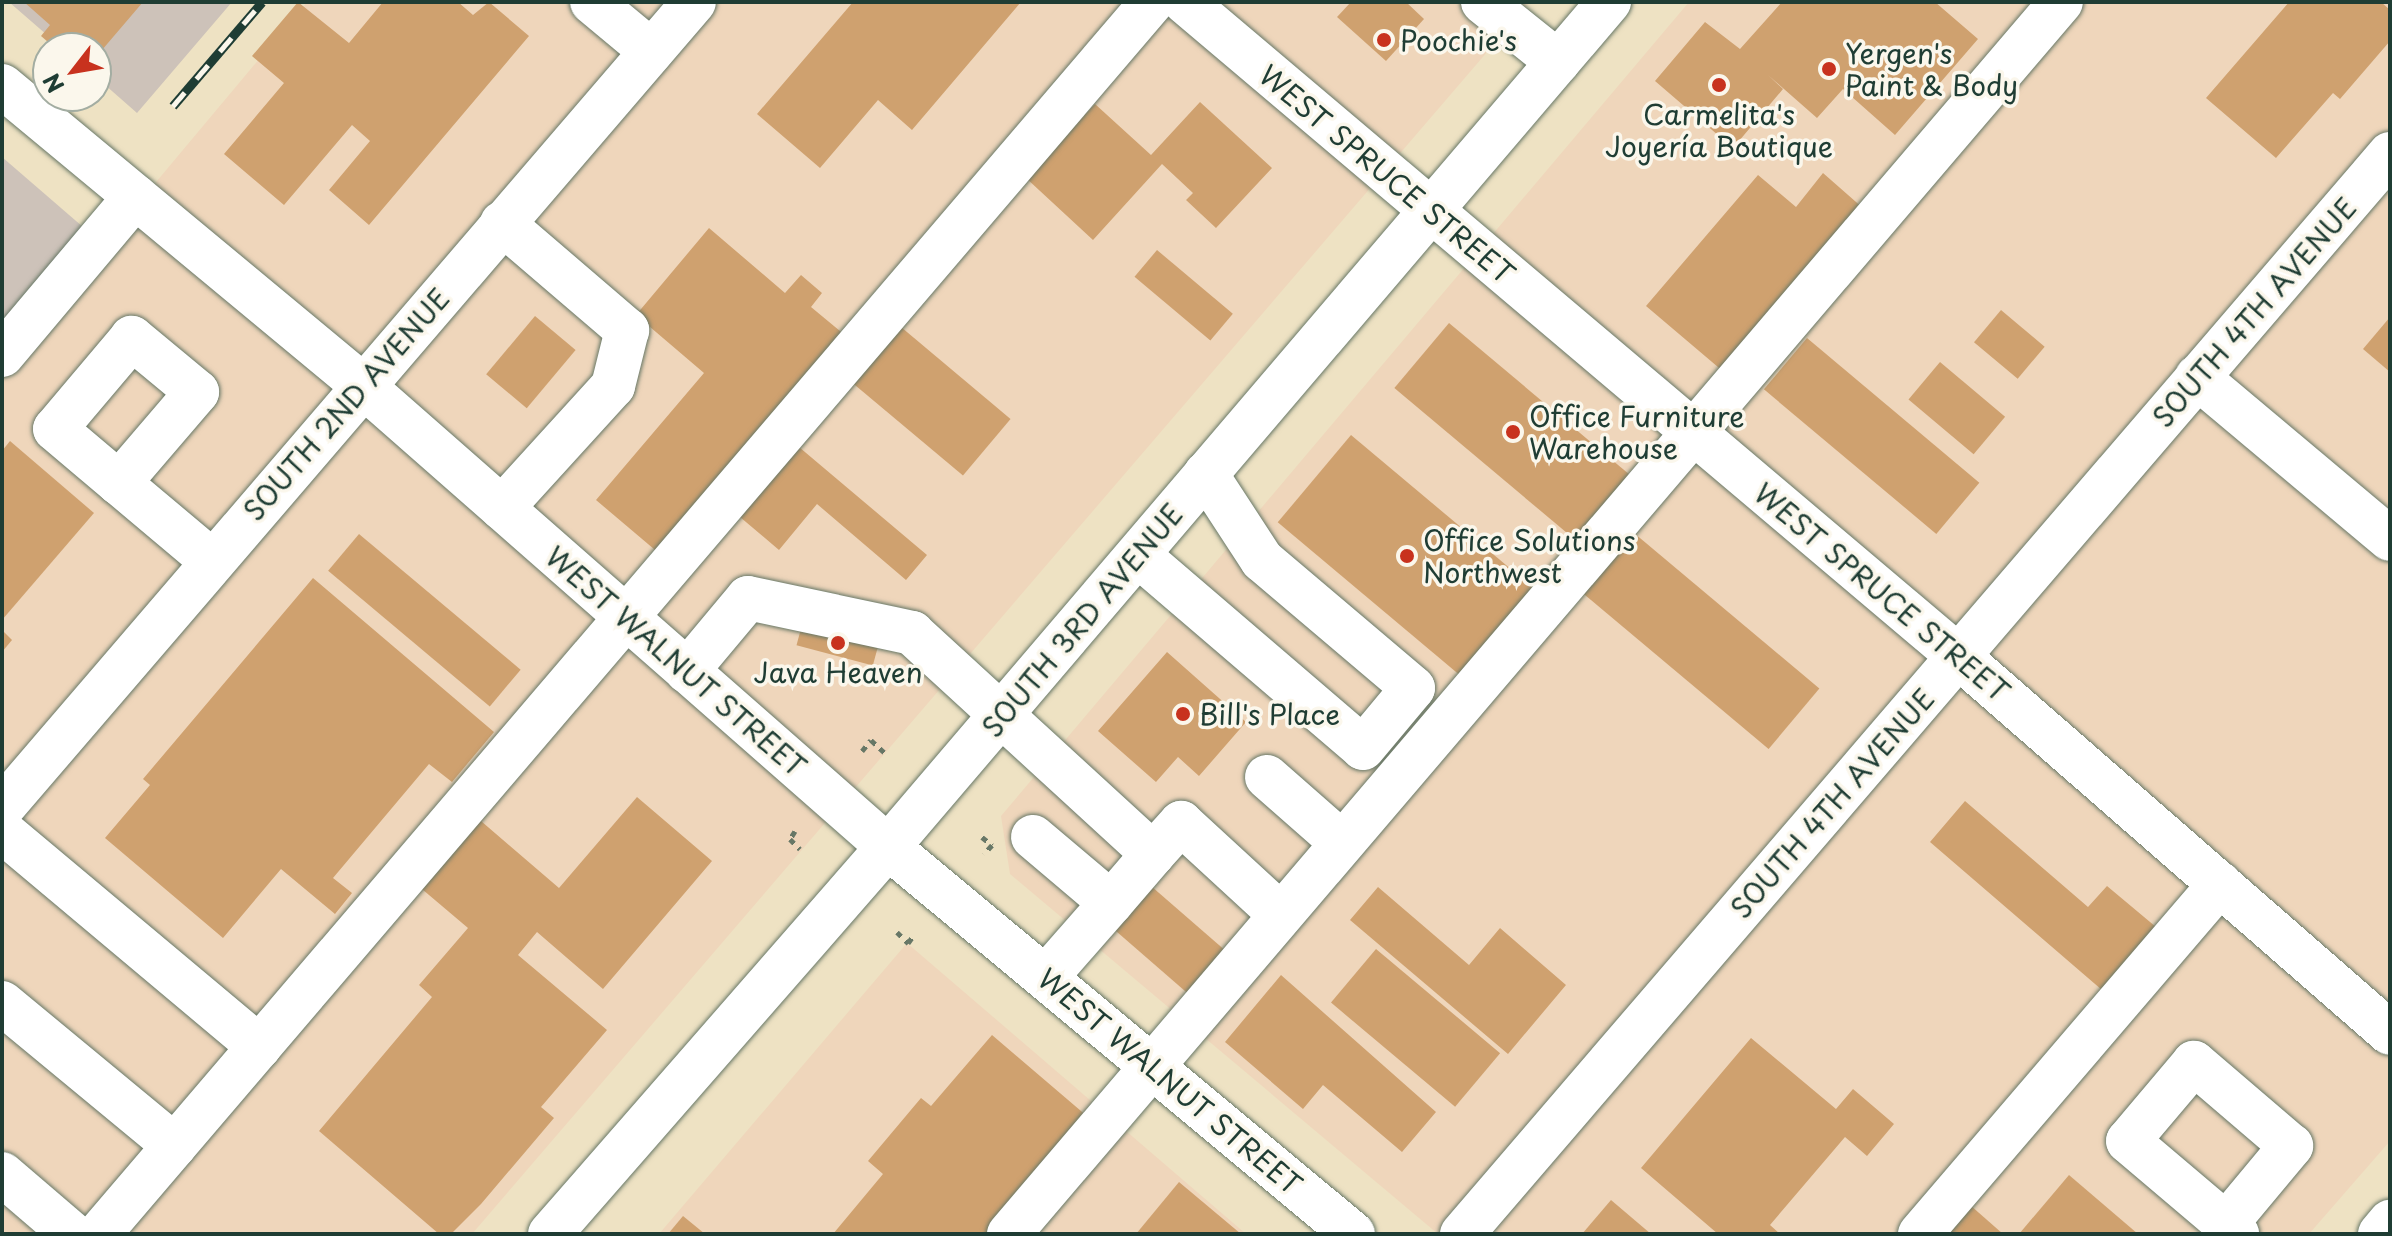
<!DOCTYPE html>
<html>
<head>
<meta charset="utf-8">
<style>
	body { margin:0 }
	#map { position:relative; width:2392px; height:1236px; overflow:hidden; background:#eee2c3; font-family:"Playpen Sans",sans-serif }
	div>[style] { position:absolute }
	[style*='--x'] { left:calc(var(--x)*1px); top:calc(var(--y)*1px); width:calc(var(--w)*1px); rotate:calc(var(--a)*1deg) }
	.built>* { inset:0; background:#efd6bb }
	.industrial>* { inset:0; background:#cdc2b9 }
	.building>* { inset:0; background:#cfa16f; transform-origin:0 0 }
	.path>* { height:5px; margin-top:-2.5px; transform-origin:0; background:repeating-linear-gradient(90deg,#677766 0 6px,transparent 0 12px) }
	.roads { filter:drop-shadow(0 0 2px #677766) drop-shadow(0 0 2px #677766) }
	.minor>* { height:44px; margin:-22px; padding:0 22px; transform-origin:22px; border-radius:22px; background:#fff }
	.major>* { height:44px; margin:-22px; padding:0 22px; transform-origin:22px; border-radius:22px; background:#fff }
	.rail>* { height:9px; margin-top:-4.5px; transform-origin:0; background:repeating-linear-gradient(90deg,#fbf7ec 0 18px,#1f3d34 0 36px); box-sizing:border-box; border-block:2px solid #1f3d34 }
	.dots>* { width:22px; height:22px; translate:-50% -50%; box-sizing:border-box; border:4px solid #fbf7ec; border-radius:50% }
	span { translate:-50% -50%; white-space:nowrap; text-align:center; line-height:1.15; -webkit-text-stroke:7px #fbf7ec; paint-order:stroke }
	.poi-label { font-size:28px; color:#1f3d34 }
	.left { translate:0 -50%; text-align:left }
	.street-label { font-size:28px; color:#1f3d34 }
	.frame { position:absolute; inset:0; border:4px solid #1f3d34; pointer-events:none }
	.north { position:absolute; left:32px; top:32px; width:80px; height:80px; box-sizing:border-box; background:#fbf7ec; border:2px solid #a3ada2; border-radius:50%; rotate:239deg; font-size:22px; font-weight:700; line-height:32px; text-align:center; color:#1f3d34 }
	.north::after { content:''; display:block; margin:auto; width:28px; height:36px; background:#c8321e; clip-path:polygon(50% 0,100% 100%,50% 72%,0 100%) }
</style>
</head>
<body>
<div id="map">
	<div class="built">
		<div style="clip-path:polygon(307px 2px,1530px 2px,472px 1234px,2px 1234px,2px 366px)"></div>
		<div style="clip-path:polygon(1689px 2px,2390px 2px,2390px 1141px,2309px 1234px,1438px 1234px,1010px 874px,1001px 816px)"></div>
		<div style="clip-path:polygon(907px 943px,1246px 1234px,659px 1234px)"></div>
	</div>
	<div class="industrial">
		<div style="clip-path:polygon(9px 2px,232px 2px,137px 113px,96px 77px,96px 48px,62px 48px)"></div>
		<div style="clip-path:polygon(2px 157px,105px 246px,2px 366px)"></div>
	</div>
	<div class="building">
		<div style="clip-path:polygon(24px 2px,143px 2px,96px 57px,96px 48px,55px 48px,41px 36px,50px 25px)"></div>
		<div style="clip-path:polygon(298px 2px,349px 43px,383px 2px,458px 2px,473px 15px,489px 2px,529px 36px,369px 225px,329px 190px,370px 141px,352px 125px,284px 205px,224px 154px,284px 83px,252px 56px)"></div>
		<div style="clip-path:polygon(853px 2px,1021px 2px,912px 130px,878px 100px,820px 168px,757px 114px)"></div>
		<div style="clip-path:polygon(1351px 2px,1406px 2px,1424px 19px,1386px 61px,1337px 17px)"></div>
		<div style="clip-path:polygon(1782px 2px,1935px 2px,1978px 39px,1895px 135px,1843px 89px,1817px 118px,1768px 75px,1783px 89px,1733px 148px,1655px 81px,1705px 22px,1740px 49px)"></div>
		<div style="clip-path:polygon(2289px 2px,2381px 2px,2390px 10px,2390px 41px,2340px 99px,2333px 93px,2276px 158px,2206px 98px)"></div>
		<div style="clip-path:polygon(1200px 102px,1272px 168px,1216px 228px,1186px 200px,1193px 193px,1162px 164px,1093px 240px,1026px 178px,1095px 104px,1151px 155px)"></div>
		<div style="clip-path:polygon(1823px 173px,1864px 209px,1725px 373px,1646px 306px,1758px 175px,1796px 207px)"></div>
		<div style="clip-path:polygon(709px 228px,785px 293px,801px 275px,822px 293px,811px 307px,846px 336px,661px 555px,596px 500px,704px 373px,636px 315px)"></div>
		<div style="left:1157px;top:250px;width:99px;height:35px;rotate:40deg"></div>
		<div style="left:2001px;top:310px;width:57px;height:42px;rotate:40deg"></div>
		<div style="left:535px;top:316px;width:53px;height:76px;rotate:40deg"></div>
		<div style="clip-path:polygon(2390px 317px,2390px 372px,2363px 349px)"></div>
		<div style="left:1449px;top:323px;width:239px;height:85px;rotate:40deg"></div>
		<div style="left:901px;top:327px;width:143px;height:74px;rotate:40deg"></div>
		<div style="left:1807px;top:338px;width:225px;height:67px;rotate:40deg"></div>
		<div style="left:1940px;top:362px;width:85px;height:49px;rotate:40deg"></div>
		<div style="left:1351px;top:435px;width:239px;height:114px;rotate:40deg"></div>
		<div style="clip-path:polygon(10px 441px,94px 513px,2px 620px,2px 451px)"></div>
		<div style="clip-path:polygon(799px 447px,927px 555px,906px 580px,817px 504px,779px 550px,740px 517px)"></div>
		<div style="left:1634px;top:533px;width:242px;height:79px;rotate:40deg"></div>
		<div style="left:359px;top:534px;width:211px;height:48px;rotate:40deg"></div>
		<div style="clip-path:polygon(313px 578px,494px 732px,452px 782px,429px 764px,333px 878px,352px 893px,335px 914px,281px 869px,223px 938px,105px 838px,150px 785px,143px 779px)"></div>
		<div style="left:803px;top:621px;width:79px;height:25px;rotate:15deg"></div>
		<div style="clip-path:polygon(2px 630px,12px 640px,2px 652px)"></div>
		<div style="clip-path:polygon(1167px 652px,1246px 722px,1199px 776px,1178px 757px,1156px 782px,1098px 731px)"></div>
		<div style="clip-path:polygon(637px 797px,712px 861px,603px 989px,537px 932px,518px 955px,607px 1030px,541px 1107px,554px 1118px,481px 1204px,451px 1234px,439px 1234px,319px 1131px,432px 997px,419px 985px,468px 928px,416px 884px,474px 815px,559px 888px)"></div>
		<div style="clip-path:polygon(1965px 801px,2088px 907px,2107px 886px,2156px 927px,2102px 990px,1930px 842px)"></div>
		<div style="left:1151px;top:886px;width:98px;height:57px;rotate:41deg"></div>
		<div style="clip-path:polygon(1378px 887px,1469px 965px,1500px 928px,1566px 985px,1508px 1054px,1350px 920px)"></div>
		<div style="left:1376px;top:949px;width:162px;height:70px;rotate:40deg"></div>
		<div style="clip-path:polygon(1281px 975px,1436px 1112px,1402px 1152px,1323px 1085px,1303px 1109px,1225px 1042px)"></div>
		<div style="clip-path:polygon(992px 1035px,1088px 1117px,988px 1234px,833px 1234px,883px 1174px,868px 1161px,921px 1098px,931px 1106px)"></div>
		<div style="clip-path:polygon(1751px 1038px,1836px 1109px,1853px 1089px,1894px 1124px,1867px 1156px,1845px 1137px,1770px 1225px,1780px 1234px,1718px 1234px,1641px 1168px)"></div>
		<div style="clip-path:polygon(2069px 1175px,2138px 1234px,2019px 1234px)"></div>
		<div style="clip-path:polygon(1179px 1182px,1241px 1234px,1136px 1234px)"></div>
		<div style="clip-path:polygon(1611px 1200px,1651px 1234px,1582px 1234px)"></div>
		<div style="clip-path:polygon(1970px 1205px,2003px 1234px,1946px 1234px)"></div>
		<div style="clip-path:polygon(683px 1216px,705px 1234px,668px 1234px)"></div>
	</div>
	<div class="path">
		<div style="--x:862;--y:751;--w:14;--a:-51"></div>
		<div style="--x:871;--y:740;--w:18;--a:43"></div>
		<div style="--x:795;--y:831;--w:9;--a:122"></div>
		<div style="--x:790;--y:839;--w:14;--a:45"></div>
		<div style="--x:982;--y:837;--w:13;--a:39"></div>
		<div style="--x:992;--y:845;--w:12;--a:132"></div>
		<div style="--x:897;--y:932;--w:16;--a:45"></div>
		<div style="--x:908;--y:943;--w:9;--a:-54"></div>
	</div>
	<div class="roads">
		<div class="minor">
			<div style="--x:592;--y:2;--w:77;--a:39.7"></div>
			<div style="--x:1185;--y:2;--w:1013;--a:40.23"></div>
			<div style="--x:1958;--y:656;--w:573;--a:41.11"></div>
			<div style="--x:1483;--y:2;--w:96;--a:38.7"></div>
			<div style="--x:2;--y:86;--w:468;--a:39.7"></div>
			<div style="--x:362;--y:385;--w:700;--a:41.29"></div>
			<div style="--x:888;--y:847;--w:605;--a:39.77"></div>
			<div style="--x:502;--y:223;--w:165;--a:40.6"></div>
			<div style="--x:627;--y:330;--w:58;--a:104"></div>
			<div style="--x:613;--y:386;--w:165;--a:132.3"></div>
			<div style="--x:2;--y:355;--w:207;--a:-49.9"></div>
			<div style="--x:2197;--y:377;--w:252;--a:40"></div>
			<div style="--x:119;--y:483;--w:120;--a:-49.4"></div>
			<div style="--x:197;--y:392;--w:85;--a:-140.3"></div>
			<div style="--x:132;--y:338;--w:119;--a:130.2"></div>
			<div style="--x:55;--y:429;--w:84;--a:40.2"></div>
			<div style="--x:119;--y:483;--w:121;--a:40"></div>
			<div style="--x:1138;--y:555;--w:296;--a:40.6"></div>
			<div style="--x:1363;--y:748;--w:78;--a:-50.2"></div>
			<div style="--x:1413;--y:688;--w:198;--a:-139.7"></div>
			<div style="--x:1262;--y:560;--w:103;--a:-123.1"></div>
			<div style="--x:687;--y:671;--w:95;--a:-50.1"></div>
			<div style="--x:748;--y:598;--w:168;--a:12"></div>
			<div style="--x:912;--y:633;--w:327;--a:42.5"></div>
			<div style="--x:1153;--y:854;--w:42;--a:-47.9"></div>
			<div style="--x:1181;--y:823;--w:134;--a:42.6"></div>
			<div style="--x:1267;--y:777;--w:100;--a:41.3"></div>
			<div style="--x:2;--y:808;--w:1062;--a:-49.35"></div>
			<div style="--x:2;--y:831;--w:336;--a:40"></div>
			<div style="--x:1033;--y:837;--w:102;--a:40.2"></div>
			<div style="--x:1111;--y:903;--w:65;--a:-49.4"></div>
			<div style="--x:1046;--y:977;--w:98;--a:-48.7"></div>
			<div style="--x:2;--y:1003;--w:224;--a:39.6"></div>
			<div style="--x:2;--y:1174;--w:92;--a:40.6"></div>
			<div style="--x:2226;--y:1224;--w:102;--a:-50.2"></div>
			<div style="--x:2291;--y:1146;--w:128;--a:-139.4"></div>
			<div style="--x:2194;--y:1063;--w:102;--a:130.2"></div>
			<div style="--x:2128;--y:1141;--w:128;--a:40.3"></div>
			<div style="--x:2226;--y:1224;--w:15;--a:42"></div>
			<div style="--x:99;--y:1234;--w:1621;--a:-49.48"></div>
			<div style="--x:550;--y:1234;--w:514;--a:-48.87"></div>
			<div style="--x:888;--y:847;--w:1111;--a:-49.53"></div>
			<div style="--x:1009;--y:1234;--w:1620;--a:-49.51"></div>
			<div style="--x:1462;--y:1234;--w:1424;--a:-49.33"></div>
			<div style="--x:1920;--y:1234;--w:461;--a:-49.4"></div>
		</div>
		<div class="major">
			<div style="--x:2380;--y:1234;--w:16;--a:-50"></div>
		</div>
	</div>
	<div class="rail">
		<div style="--x:173;--y:106;--w:137;--a:-49.4"></div>
	</div>
	<div class="dots">
		<div style="left:1384px;top:40px;background:#c8321e"></div>
		<div style="left:1829px;top:69px;background:#c8321e"></div>
		<div style="left:1719px;top:85px;background:#c8321e"></div>
		<div style="left:1513px;top:432px;background:#c8321e"></div>
		<div style="left:1407px;top:556px;background:#c8321e"></div>
		<div style="left:838px;top:643px;background:#c8321e"></div>
		<div style="left:1183px;top:714px;background:#c8321e"></div>
	</div>
	<div class="poi-label">
		<span class="left" style="left:1400px;top:40px">Poochie's</span>
		<span class="left" style="left:1845px;top:69px">Yergen's<br>Paint &amp; Body</span>
		<span style="left:1719px;top:130px">Carmelita's<br>Joyería Boutique</span>
		<span class="left" style="left:1529px;top:432px">Office Furniture<br>Warehouse</span>
		<span class="left" style="left:1423px;top:556px">Office Solutions<br>Northwest</span>
		<span style="left:838px;top:672px">Java Heaven</span>
		<span class="left" style="left:1199px;top:714px">Bill's Place</span>
	</div>
	<div class="street-label">
		<span style="left:1387px;top:174px;rotate:40deg">WEST SPRUCE STREET</span>
		<span style="left:2254px;top:312px;rotate:-49deg">SOUTH 4TH AVENUE</span>
		<span style="left:346px;top:404px;rotate:-49deg">SOUTH 2ND AVENUE</span>
		<span style="left:1882px;top:592px;rotate:40deg">WEST SPRUCE STREET</span>
		<span style="left:1082px;top:620px;rotate:-50deg">SOUTH 3RD AVENUE</span>
		<span style="left:676px;top:661px;rotate:41deg">WEST WALNUT STREET</span>
		<span style="left:1832px;top:803px;rotate:-49deg">SOUTH 4TH AVENUE</span>
		<span style="left:1170px;top:1081px;rotate:40deg">WEST WALNUT STREET</span>
	</div>
	<div class="frame"></div>
	<div class="north">N</div>
</div>
</body>
</html>
